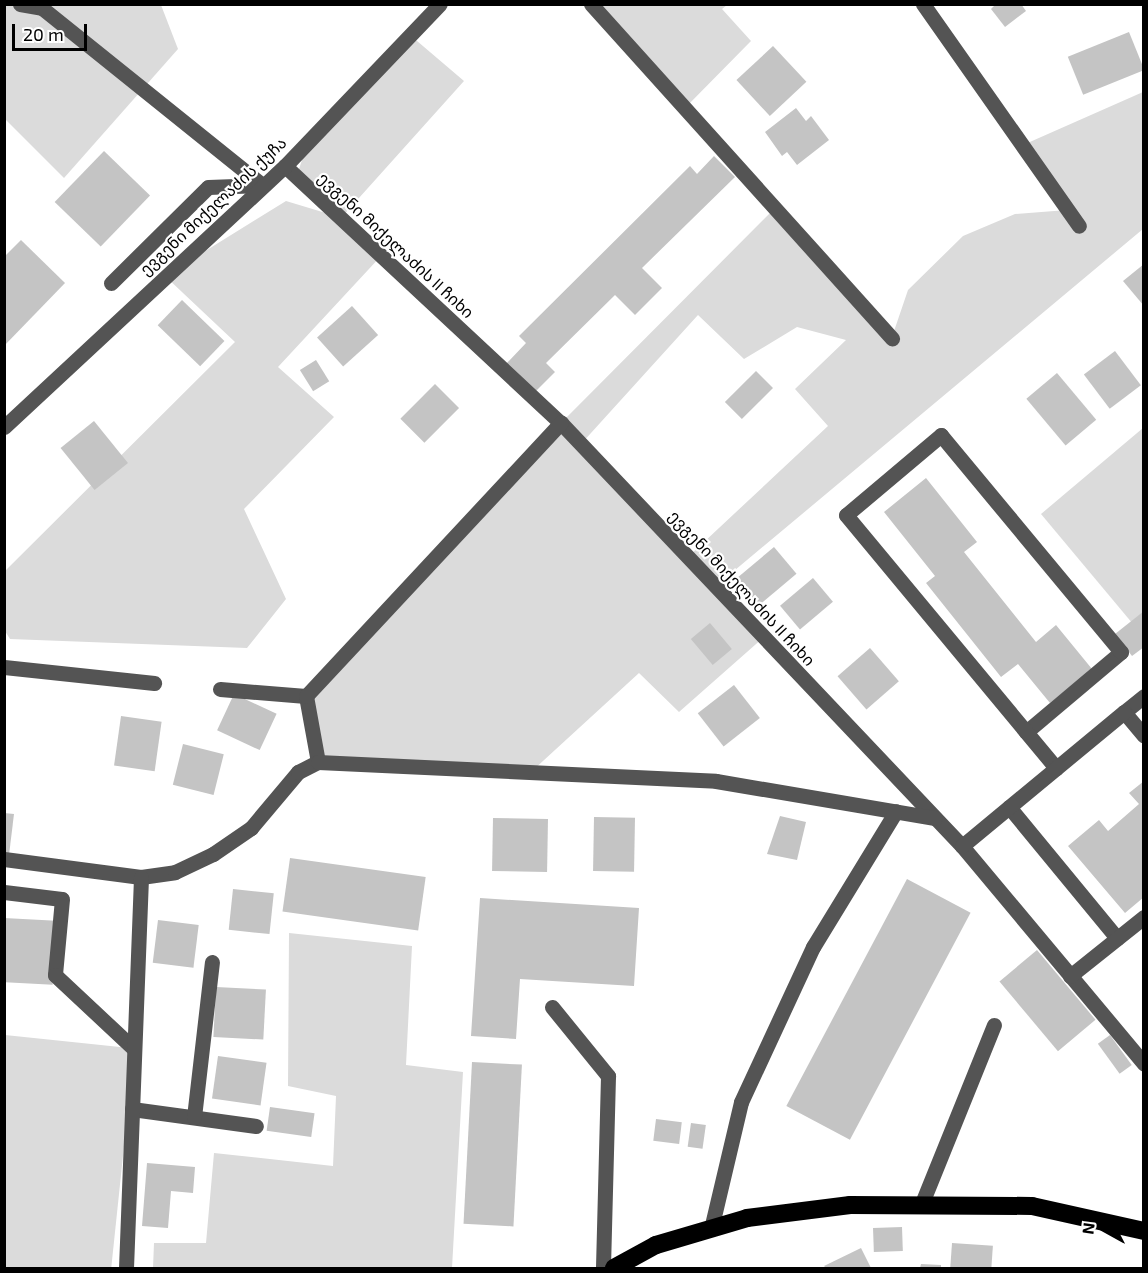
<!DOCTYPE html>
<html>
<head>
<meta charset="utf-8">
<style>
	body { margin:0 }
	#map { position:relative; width:1148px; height:1273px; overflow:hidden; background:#fff; font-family:"Exo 2","Noto Sans Georgian",sans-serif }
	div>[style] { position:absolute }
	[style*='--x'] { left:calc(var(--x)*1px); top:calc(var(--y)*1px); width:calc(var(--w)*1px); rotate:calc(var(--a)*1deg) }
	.green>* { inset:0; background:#dbdbdb; transform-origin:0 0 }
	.building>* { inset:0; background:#c4c4c4; transform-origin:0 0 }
	.minor>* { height:15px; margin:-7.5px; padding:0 7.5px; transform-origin:7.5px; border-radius:7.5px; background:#545454 }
	.highway>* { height:18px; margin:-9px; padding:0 9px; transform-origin:9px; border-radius:9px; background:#000 }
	span { translate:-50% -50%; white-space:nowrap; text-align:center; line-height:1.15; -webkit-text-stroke:4.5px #fff; paint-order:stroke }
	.street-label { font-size:16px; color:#000 }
	.frame { position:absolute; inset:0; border:6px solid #000; pointer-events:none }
	.north { position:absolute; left:1076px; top:1201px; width:60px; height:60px; -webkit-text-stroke:4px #fff; paint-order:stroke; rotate:278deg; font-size:16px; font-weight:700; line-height:24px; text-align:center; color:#000 }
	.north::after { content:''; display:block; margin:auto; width:21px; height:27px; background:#000; clip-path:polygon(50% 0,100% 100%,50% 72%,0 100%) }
	.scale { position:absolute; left:12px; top:24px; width:75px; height:27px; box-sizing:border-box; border:3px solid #000; border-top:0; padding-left:8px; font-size:18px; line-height:21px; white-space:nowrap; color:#000; -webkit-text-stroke:4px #fff; paint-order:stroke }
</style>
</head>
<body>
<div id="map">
	<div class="green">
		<div style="clip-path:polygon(4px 5px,161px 5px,178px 49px,64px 178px,5px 119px)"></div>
		<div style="clip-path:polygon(591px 5px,727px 5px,722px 9px,751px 41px,685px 108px)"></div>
		<div style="clip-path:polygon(410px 35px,464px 81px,341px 218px,381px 256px,278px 367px,334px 417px,244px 509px,286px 599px,247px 648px,10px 639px,5px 631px,4px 572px,235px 342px,165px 276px,286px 201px,339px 217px,304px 184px,299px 169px,304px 154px)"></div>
		<div style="clip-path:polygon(evenodd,1143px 92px,1143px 229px,716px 586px,764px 637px,679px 712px,639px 673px,531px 772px,318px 762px,306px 696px,561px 423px,775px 208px,892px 337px,908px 290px,963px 236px,1015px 214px,1067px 210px,1023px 145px,1143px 92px,698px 315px,744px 359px,797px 327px,846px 340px,795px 389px,828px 426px,688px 557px,581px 444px,698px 315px)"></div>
		<div style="clip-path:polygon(1143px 428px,1143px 636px,1041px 514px)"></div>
		<div style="clip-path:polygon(289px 933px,412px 946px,406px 1065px,463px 1072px,452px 1268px,153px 1268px,154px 1243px,206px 1243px,214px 1153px,333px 1166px,336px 1096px,288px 1086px)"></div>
		<div style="left:5px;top:1035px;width:130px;height:233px;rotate:6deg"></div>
	</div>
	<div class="building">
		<div style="clip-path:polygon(996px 4px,1021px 4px,1026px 11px,1005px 27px,991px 9px)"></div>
		<div style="left:1129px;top:32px;width:41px;height:66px;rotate:68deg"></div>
		<div style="left:773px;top:46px;width:49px;height:50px;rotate:47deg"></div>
		<div style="clip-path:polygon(796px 108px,806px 121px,811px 116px,829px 140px,797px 165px,787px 152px,782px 156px,765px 132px)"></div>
		<div style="left:104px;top:151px;width:64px;height:71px;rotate:44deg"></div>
		<div style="clip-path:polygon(714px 156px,735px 177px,642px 268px,662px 288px,635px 315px,615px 295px,546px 363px,555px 372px,535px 392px,506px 364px,526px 343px,519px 336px,690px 166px,697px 174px)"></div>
		<div style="clip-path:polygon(21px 240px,65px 283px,4px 346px,4px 257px)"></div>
		<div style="clip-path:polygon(1144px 264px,1144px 306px,1123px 281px)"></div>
		<div style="left:182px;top:300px;width:59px;height:35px;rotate:44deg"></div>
		<div style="left:352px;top:306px;width:39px;height:47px;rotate:48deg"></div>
		<div style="left:1115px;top:351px;width:43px;height:39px;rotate:53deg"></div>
		<div style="left:316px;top:360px;width:25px;height:19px;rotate:58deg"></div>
		<div style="left:756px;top:371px;width:24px;height:44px;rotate:45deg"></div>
		<div style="left:1057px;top:373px;width:61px;height:40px;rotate:50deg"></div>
		<div style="left:435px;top:384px;width:34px;height:49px;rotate:45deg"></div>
		<div style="left:94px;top:421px;width:54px;height:43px;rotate:51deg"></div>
		<div style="clip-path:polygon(926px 478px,977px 542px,964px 552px,1036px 642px,1056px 625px,1092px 669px,1050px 703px,1018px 664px,1001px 677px,926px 583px,935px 576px,884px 512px)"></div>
		<div style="left:774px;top:547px;width:35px;height:49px;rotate:50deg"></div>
		<div style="left:813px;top:578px;width:31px;height:43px;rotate:50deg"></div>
		<div style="clip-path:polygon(1144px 611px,1144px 647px,1132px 656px,1115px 634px)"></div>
		<div style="left:710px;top:623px;width:34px;height:25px;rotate:50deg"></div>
		<div style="left:870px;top:648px;width:44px;height:43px;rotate:49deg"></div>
		<div style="left:734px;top:685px;width:42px;height:46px;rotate:52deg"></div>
		<div style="left:234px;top:694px;width:47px;height:40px;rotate:25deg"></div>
		<div style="left:121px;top:716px;width:41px;height:50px;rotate:8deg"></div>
		<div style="left:183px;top:744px;width:42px;height:42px;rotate:14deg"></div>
		<div style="clip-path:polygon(1144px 781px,1144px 897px,1125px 913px,1068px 846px,1099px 820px,1108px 831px,1139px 804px,1129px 793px)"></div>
		<div style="clip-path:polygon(4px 813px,14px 814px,9px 855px,4px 854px)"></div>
		<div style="clip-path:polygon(780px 816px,806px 822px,797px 860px,767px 854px)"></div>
		<div style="left:594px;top:817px;width:41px;height:54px;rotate:1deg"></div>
		<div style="left:493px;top:818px;width:55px;height:53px;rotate:1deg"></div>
		<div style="left:290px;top:858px;width:137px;height:54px;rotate:8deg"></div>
		<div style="left:907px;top:879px;width:72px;height:257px;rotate:28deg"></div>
		<div style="left:233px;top:889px;width:41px;height:41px;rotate:6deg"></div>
		<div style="clip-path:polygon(480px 898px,639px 908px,634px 986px,520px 979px,516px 1039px,471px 1036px)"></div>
		<div style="left:4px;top:918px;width:52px;height:64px;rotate:3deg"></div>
		<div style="left:158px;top:920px;width:41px;height:43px;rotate:7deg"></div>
		<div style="left:1037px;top:950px;width:91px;height:49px;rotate:50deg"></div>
		<div style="left:216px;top:987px;width:50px;height:50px;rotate:3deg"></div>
		<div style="left:1110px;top:1035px;width:37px;height:15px;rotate:54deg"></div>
		<div style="left:218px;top:1056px;width:49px;height:43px;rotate:8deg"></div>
		<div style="left:472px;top:1062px;width:50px;height:162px;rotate:3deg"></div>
		<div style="left:270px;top:1107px;width:45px;height:24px;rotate:8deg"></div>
		<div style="left:656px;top:1119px;width:26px;height:22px;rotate:7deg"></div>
		<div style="left:691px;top:1123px;width:15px;height:24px;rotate:8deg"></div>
		<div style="clip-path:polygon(147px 1163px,195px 1167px,193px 1193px,171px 1191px,168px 1228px,142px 1226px)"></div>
		<div style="left:902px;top:1227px;width:24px;height:29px;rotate:88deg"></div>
		<div style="left:952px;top:1243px;width:41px;height:25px;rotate:4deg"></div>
		<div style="clip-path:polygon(861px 1248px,871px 1268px,826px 1268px,824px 1266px)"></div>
		<div style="clip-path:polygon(921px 1264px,941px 1265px,941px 1268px,920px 1268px)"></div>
	</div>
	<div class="minor">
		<div style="--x:20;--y:4;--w:22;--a:10"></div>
		<div style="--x:42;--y:8;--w:282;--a:38.8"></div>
		<div style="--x:591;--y:4;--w:450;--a:48"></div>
		<div style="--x:923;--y:4;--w:271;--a:54.9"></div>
		<div style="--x:285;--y:166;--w:377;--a:43"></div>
		<div style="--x:561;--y:423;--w:583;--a:46.53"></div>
		<div style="--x:962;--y:846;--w:284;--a:50.1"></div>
		<div style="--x:111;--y:283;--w:136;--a:-44.7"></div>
		<div style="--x:208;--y:187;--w:54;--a:-2.1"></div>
		<div style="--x:4;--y:427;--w:384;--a:-42.9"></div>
		<div style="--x:285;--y:166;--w:224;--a:-46.3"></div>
		<div style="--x:4;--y:667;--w:151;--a:6.1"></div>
		<div style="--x:220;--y:689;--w:86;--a:4.7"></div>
		<div style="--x:1144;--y:696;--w:26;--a:141"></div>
		<div style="--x:1124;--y:712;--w:31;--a:50"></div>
		<div style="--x:1026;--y:732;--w:124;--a:-40.1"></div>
		<div style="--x:1121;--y:652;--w:282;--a:-129.7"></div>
		<div style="--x:941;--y:435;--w:124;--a:139.9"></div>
		<div style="--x:846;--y:515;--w:329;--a:50.3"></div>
		<div style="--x:318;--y:762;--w:67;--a:-100.3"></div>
		<div style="--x:306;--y:696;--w:374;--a:-47"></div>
		<div style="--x:1009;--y:807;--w:170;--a:50.5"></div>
		<div style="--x:962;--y:846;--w:210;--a:-39.6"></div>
		<div style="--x:4;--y:859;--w:138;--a:7.5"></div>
		<div style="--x:141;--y:877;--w:34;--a:-8"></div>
		<div style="--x:175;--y:872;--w:42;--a:-25.3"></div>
		<div style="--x:213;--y:854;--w:46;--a:-34.4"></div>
		<div style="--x:251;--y:828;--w:73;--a:-50"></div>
		<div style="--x:298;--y:772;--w:22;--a:-27"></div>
		<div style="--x:318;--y:762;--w:398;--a:2.7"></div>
		<div style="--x:716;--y:781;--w:222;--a:9.6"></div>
		<div style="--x:4;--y:892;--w:58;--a:6.9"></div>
		<div style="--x:62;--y:899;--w:76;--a:95.3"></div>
		<div style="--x:55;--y:975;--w:108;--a:43.1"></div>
		<div style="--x:1070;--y:976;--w:95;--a:-38.6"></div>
		<div style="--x:552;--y:1007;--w:89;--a:50.9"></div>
		<div style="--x:608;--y:1076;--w:192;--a:91.5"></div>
		<div style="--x:132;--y:1109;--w:125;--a:7.8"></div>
		<div style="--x:194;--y:1117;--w:156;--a:-83.4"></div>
		<div style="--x:922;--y:1203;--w:192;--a:-68"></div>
		<div style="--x:711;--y:1229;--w:130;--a:-76.7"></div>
		<div style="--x:741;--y:1102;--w:171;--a:-65.1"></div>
		<div style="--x:813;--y:947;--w:159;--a:-58.6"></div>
		<div style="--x:126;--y:1268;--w:391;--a:-87.8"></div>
	</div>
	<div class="highway">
		<div style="--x:614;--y:1268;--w:48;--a:-28.7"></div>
		<div style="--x:656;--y:1245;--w:95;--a:-16.5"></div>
		<div style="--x:747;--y:1218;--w:104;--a:-7.2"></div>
		<div style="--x:850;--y:1205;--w:182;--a:0.3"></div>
		<div style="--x:1032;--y:1206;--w:115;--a:12.6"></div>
	</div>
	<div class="street-label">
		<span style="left:213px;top:206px;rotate:-43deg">ევგენი მიქელაძის ქუჩა</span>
		<span style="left:396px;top:245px;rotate:43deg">ევგენი მიქელაძის II ჩიხი</span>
		<span style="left:742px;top:588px;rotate:47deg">ევგენი მიქელაძის II ჩიხი</span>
	</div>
	<div class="frame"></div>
	<div class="north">N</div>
	<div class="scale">20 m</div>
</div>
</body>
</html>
